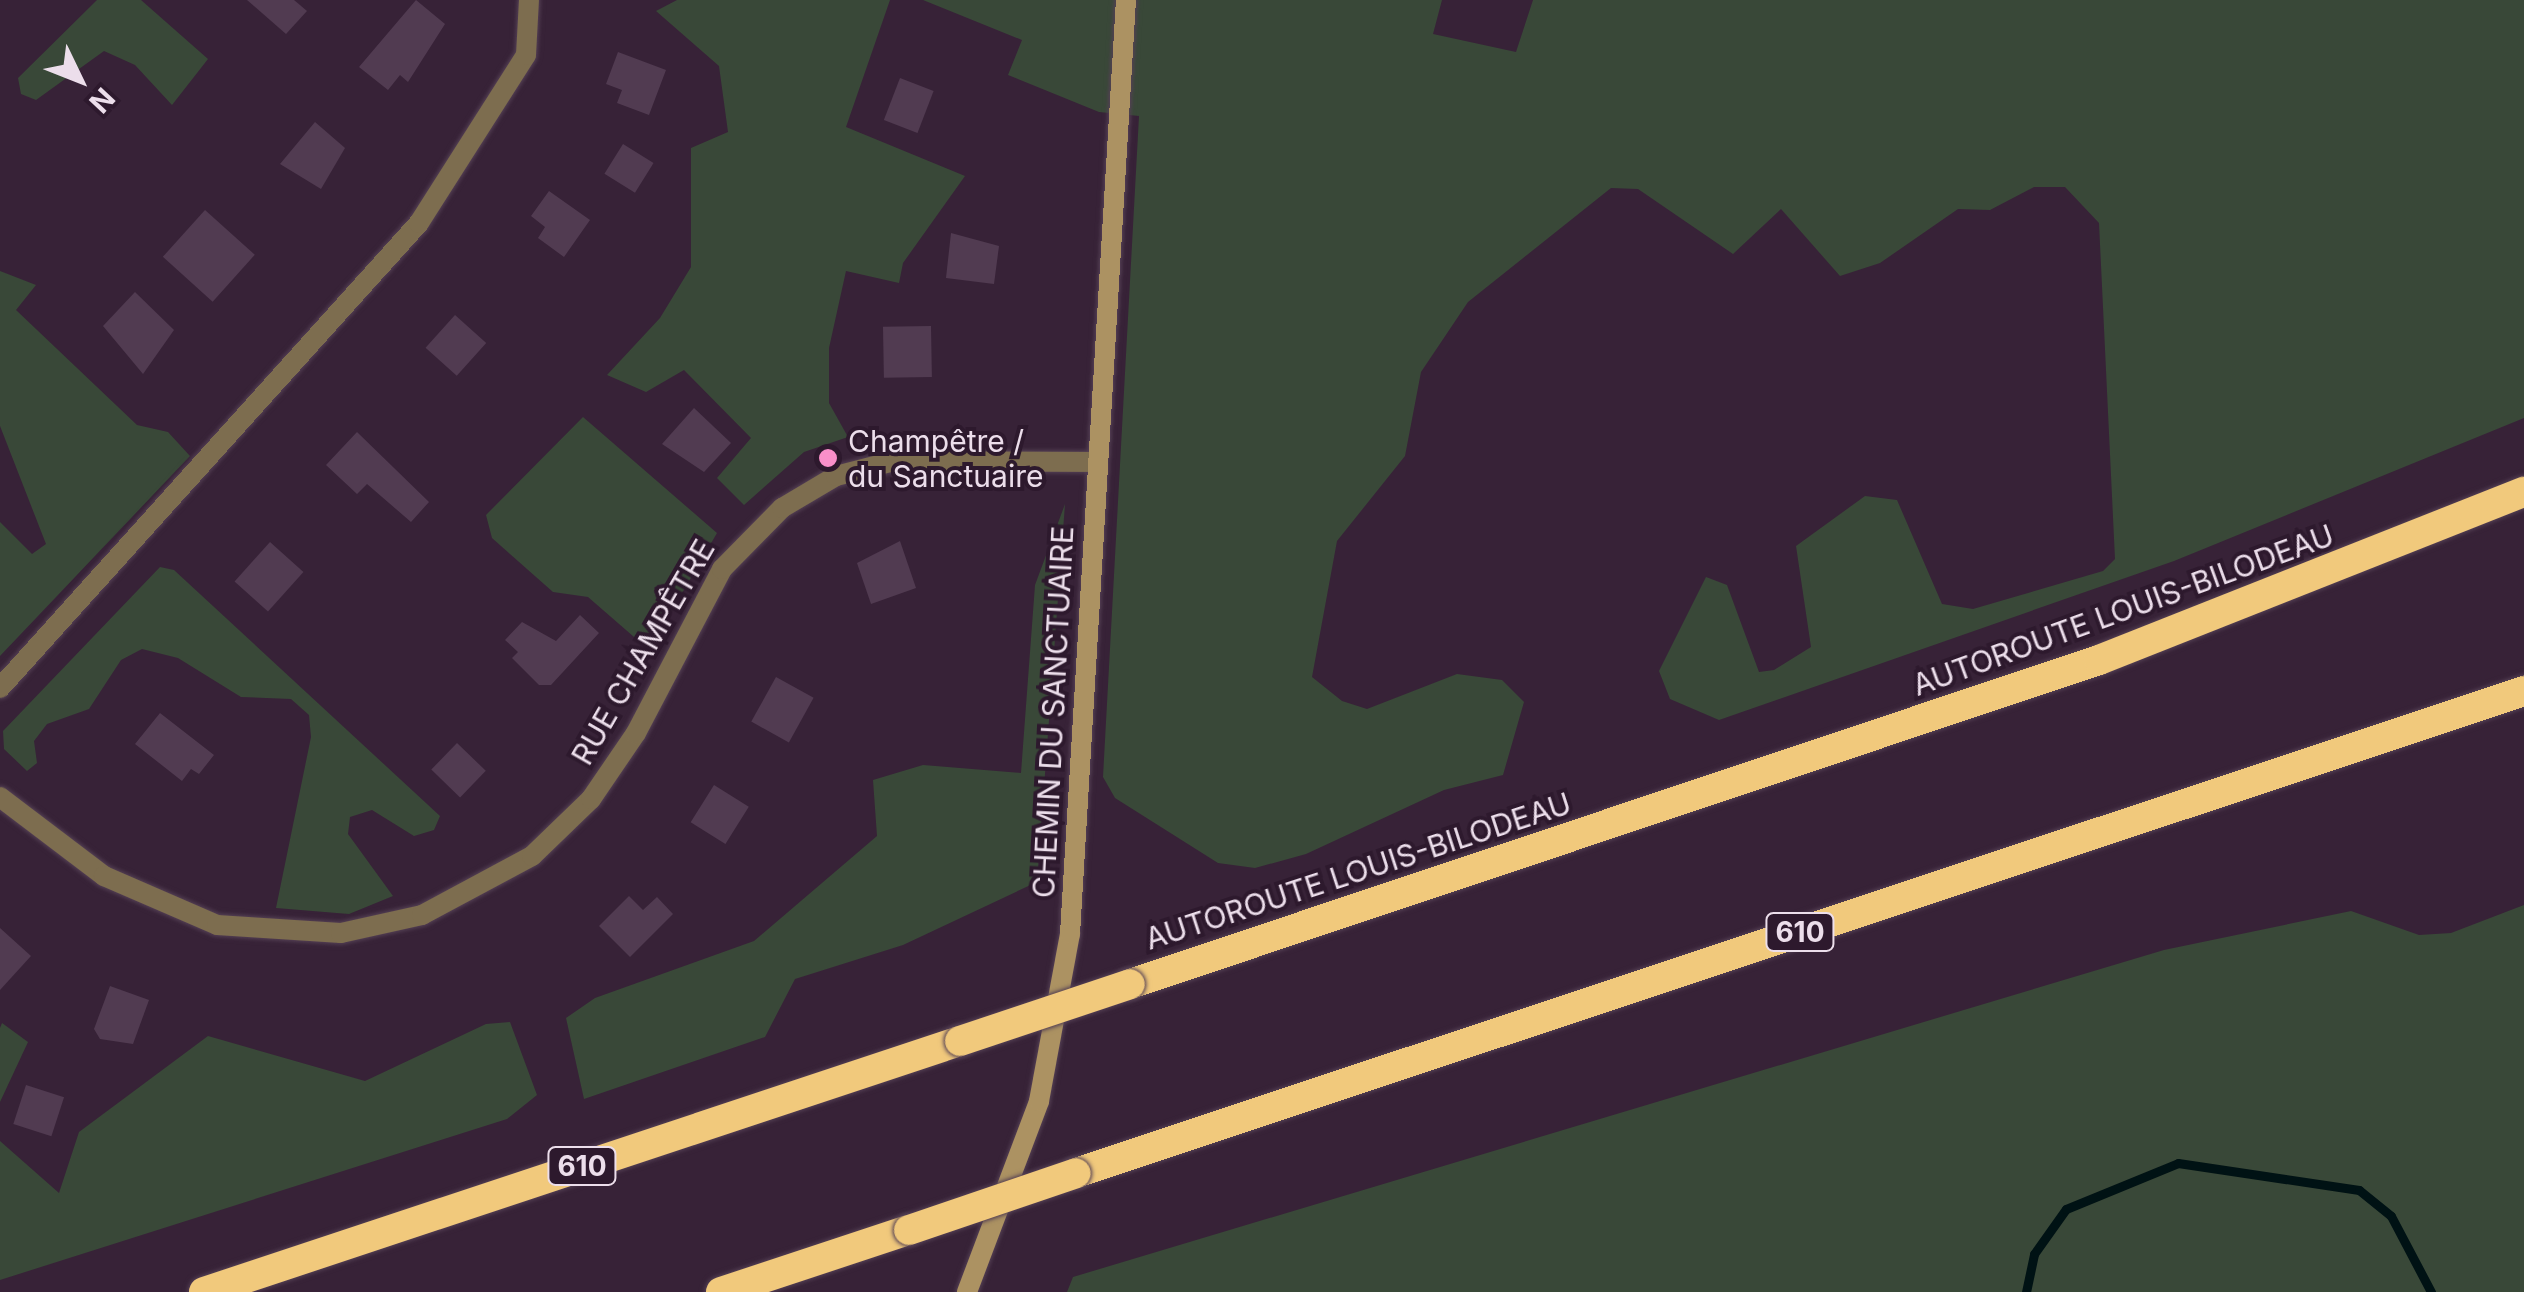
<!DOCTYPE html>
<html>
<head>
<meta charset="utf-8">
<style>
	body { margin:0 }
	#map { position:relative; width:2524px; height:1292px; overflow:hidden; background:#372237; font-family:Inter,sans-serif }
	div>[style] { position:absolute }
	[style*='--x'] { left:calc(var(--x)*1px); top:calc(var(--y)*1px); width:calc(var(--w)*1px); rotate:calc(var(--a)*1deg) }
	.green>* { inset:0; background:#394838 }
	.stream>* { height:9px; margin:-4.5px; padding:0 4.5px; transform-origin:4.5px; border-radius:4.5px; background:#001214 }
	.building>* { inset:0; background:#513b51; transform-origin:0 0 }
	.roads { filter:drop-shadow(0 0 2px #544054) drop-shadow(0 0 2px #544054) }
	.street>* { height:20px; margin:-10px; padding:0 10px; transform-origin:10px; border-radius:10px; background:#7d6d4f }
	.secondary>* { height:20px; margin:-10px; padding:0 10px; transform-origin:10px; border-radius:10px; background:#ac9262 }
	.highway>* { height:30px; margin:-15px; padding:0 15px; transform-origin:15px; border-radius:15px; background:#f1c97c }
	.bridges { filter:drop-shadow(0 0 2px #544054) drop-shadow(0 0 2px #544054) }
	.highway-bridge>* { height:30px; margin:-15px; padding:0 15px; transform-origin:15px; border-radius:15px; background:#f1c97c }
	.dots>* { width:28px; height:28px; translate:-50% -50%; box-sizing:border-box; border:5px solid #2d192d; border-radius:50% }
	span { translate:-50% -50%; white-space:nowrap; text-align:center; line-height:1.15; -webkit-text-stroke:8px #2d192d; paint-order:stroke }
	.shield-label span { padding:2px 8px; background:#2d192d; border:2px solid; border-radius:8px; -webkit-text-stroke-width:0 }
	.shield-label { font-size:28px; color:#ecdeeb; font-weight:700 }
	.poi-label { font-size:30px; color:#ecdeeb }
	.left { translate:0 -50%; text-align:left }
	.street-label { font-size:30px; color:#ecdeeb }
	.north { position:absolute; left:30px; top:30px; width:100px; height:100px; -webkit-text-stroke:8px #2d192d; paint-order:stroke; rotate:133deg; font-size:28px; font-weight:700; line-height:40px; text-align:center; color:#ecdeeb }
	.north::after { content:''; display:block; margin:auto; width:35px; height:45px; background:#ecdeeb; clip-path:polygon(50% 0,100% 100%,50% 72%,0 100%) }
</style>
</head>
<body>
<div id="map">
	<div class="green">
		<div style="clip-path:polygon(97px 0,141px 0,208px 59px,172px 105px,135px 65px,104px 51px,36px 100px,21px 94px,18px 78px)"></div>
		<div style="clip-path:polygon(677px 0,890px 0,846px 127px,965px 176px,903px 263px,899px 283px,846px 271px,829px 348px,829px 403px,848px 437px,804px 452px,744px 505px,717px 478px,751px 438px,684px 370px,646px 392px,607px 375px,660px 318px,691px 267px,691px 148px,728px 132px,719px 66px,656px 11px)"></div>
		<div style="clip-path:polygon(923px 0,1442px 0,1433px 34px,1516px 52px,1533px 0,2524px 0,2524px 418px,2174px 561px,1719px 720px,1670px 699px,1659px 671px,1706px 577px,1727px 585px,1759px 672px,1774px 670px,1811px 647px,1796px 546px,1865px 496px,1897px 500px,1942px 604px,1973px 609px,2103px 571px,2115px 559px,2099px 223px,2065px 187px,2034px 187px,1990px 210px,1958px 209px,1880px 263px,1840px 276px,1781px 209px,1733px 254px,1638px 189px,1611px 188px,1468px 302px,1421px 372px,1405px 456px,1337px 541px,1312px 677px,1342px 701px,1367px 709px,1457px 674px,1502px 680px,1524px 702px,1503px 775px,1444px 790px,1306px 854px,1255px 868px,1218px 863px,1115px 798px,1103px 777px,1139px 116px,1099px 112px,1008px 75px,1022px 40px)"></div>
		<div style="clip-path:polygon(0 271px,36px 285px,16px 310px,137px 425px,168px 432px,190px 456px,0 656px,0 522px,32px 554px,46px 544px,0 426px)"></div>
		<div style="clip-path:polygon(583px 417px,717px 533px,649px 650px,588px 597px,553px 592px,492px 538px,486px 515px)"></div>
		<div style="clip-path:polygon(1065px 504px,1037px 882px,903px 945px,795px 979px,765px 1037px,584px 1099px,566px 1018px,595px 998px,754px 941px,877px 836px,873px 780px,923px 765px,1021px 773px,1035px 585px)"></div>
		<div style="clip-path:polygon(160px 567px,174px 570px,440px 816px,434px 830px,414px 836px,372px 810px,350px 817px,348px 834px,393px 896px,349px 914px,276px 908px,311px 737px,309px 715px,291px 699px,241px 697px,178px 658px,142px 649px,121px 660px,89px 709px,47px 724px,34px 741px,37px 763px,27px 771px,4px 749px,3px 731px)"></div>
		<div style="clip-path:polygon(2524px 905px,2524px 1292px,1067px 1292px,1073px 1277px,2164px 950px,2351px 911px,2419px 935px,2451px 933px)"></div>
		<div style="clip-path:polygon(510px 1022px,537px 1095px,507px 1119px,0 1280px,0 1141px,59px 1193px,79px 1132px,208px 1036px,365px 1081px,486px 1024px)"></div>
		<div style="clip-path:polygon(2px 1023px,28px 1042px,0 1102px,0 1028px)"></div>
	</div>
	<div class="stream">
		<div style="--x:2026;--y:1292;--w:39;--a:-78"></div>
		<div style="--x:2034;--y:1254;--w:55;--a:-54.6"></div>
		<div style="--x:2066;--y:1209;--w:121;--a:-22.3"></div>
		<div style="--x:2178;--y:1163;--w:183;--a:8.5"></div>
		<div style="--x:2359;--y:1190;--w:41;--a:39.1"></div>
		<div style="--x:2391;--y:1216;--w:86;--a:62.2"></div>
	</div>
	<div class="building">
		<div style="clip-path:polygon(247px 0,294px 0,307px 11px,286px 34px)"></div>
		<div style="clip-path:polygon(416px 0,445px 24px,408px 82px,400px 75px,388px 90px,359px 67px)"></div>
		<div style="clip-path:polygon(618px 52px,666px 70px,649px 115px,617px 103px,622px 90px,606px 84px)"></div>
		<div style="left:900px;top:78px;width:36px;height:45px;rotate:21deg"></div>
		<div style="clip-path:polygon(315px 122px,345px 148px,321px 189px,280px 164px)"></div>
		<div style="left:623px;top:144px;width:36px;height:35px;rotate:32deg"></div>
		<div style="clip-path:polygon(549px 191px,590px 220px,564px 257px,538px 238px,545px 227px,531px 216px)"></div>
		<div style="left:205px;top:210px;width:67px;height:63px;rotate:42deg"></div>
		<div style="clip-path:polygon(951px 233px,999px 246px,994px 284px,946px 278px)"></div>
		<div style="clip-path:polygon(135px 292px,174px 330px,143px 374px,103px 326px)"></div>
		<div style="left:455px;top:315px;width:42px;height:44px;rotate:42deg"></div>
		<div style="left:931px;top:326px;width:51px;height:48px;rotate:89deg"></div>
		<div style="clip-path:polygon(694px 408px,731px 443px,704px 472px,662px 444px)"></div>
		<div style="clip-path:polygon(357px 432px,429px 502px,411px 522px,367px 484px,357px 494px,326px 465px)"></div>
		<div style="clip-path:polygon(900px 541px,916px 588px,871px 604px,857px 563px)"></div>
		<div style="left:270px;top:542px;width:45px;height:53px;rotate:42deg"></div>
		<div style="clip-path:polygon(580px 615px,599px 633px,551px 685px,539px 685px,512px 658px,518px 652px,505px 640px,522px 622px,556px 641px)"></div>
		<div style="left:776px;top:677px;width:43px;height:51px;rotate:29deg"></div>
		<div style="clip-path:polygon(160px 713px,214px 755px,199px 774px,191px 769px,182px 781px,135px 744px)"></div>
		<div style="left:457px;top:743px;width:40px;height:37px;rotate:44deg"></div>
		<div style="left:714px;top:785px;width:41px;height:44px;rotate:32deg"></div>
		<div style="clip-path:polygon(629px 896px,643px 910px,657px 897px,673px 914px,630px 957px,599px 926px)"></div>
		<div style="clip-path:polygon(0 928px,31px 956px,0 990px)"></div>
		<div style="clip-path:polygon(110px 986px,149px 1000px,133px 1044px,100px 1039px,94px 1029px)"></div>
		<div style="left:26px;top:1085px;width:40px;height:41px;rotate:18deg"></div>
	</div>
	<div class="roads">
		<div class="street">
			<div style="--x:0;--y:688;--w:626;--a:-47.98"></div>
			<div style="--x:419;--y:223;--w:199;--a:-57.5"></div>
			<div style="--x:526;--y:55;--w:55;--a:-86.9"></div>
			<div style="--x:0;--y:797;--w:131;--a:37.2"></div>
			<div style="--x:104;--y:876;--w:123;--a:23.4"></div>
			<div style="--x:217;--y:925;--w:124;--a:3.7"></div>
			<div style="--x:341;--y:933;--w:83;--a:-12.5"></div>
			<div style="--x:422;--y:915;--w:125;--a:-28.2"></div>
			<div style="--x:532;--y:856;--w:82;--a:-44"></div>
			<div style="--x:591;--y:799;--w:80;--a:-55.7"></div>
			<div style="--x:636;--y:733;--w:185;--a:-62.3"></div>
			<div style="--x:722;--y:569;--w:86;--a:-45.5"></div>
			<div style="--x:782;--y:508;--w:63;--a:-30.7"></div>
			<div style="--x:836;--y:476;--w:60;--a:-14.5"></div>
			<div style="--x:894;--y:461;--w:202;--a:0.3"></div>
		</div>
		<div class="secondary">
			<div style="--x:967;--y:1292;--w:204;--a:-69.3"></div>
			<div style="--x:1039;--y:1101;--w:170;--a:-79.5"></div>
			<div style="--x:1070;--y:934;--w:936;--a:-86.57"></div>
		</div>
		<div class="highway">
			<div style="--x:1130;--y:984;--w:1022;--a:-18.49"></div>
			<div style="--x:2099;--y:660;--w:457;--a:-21.6"></div>
			<div style="--x:1076;--y:1173;--w:1526;--a:-18.41"></div>
			<div style="--x:204;--y:1292;--w:797;--a:-18.37"></div>
			<div style="--x:721;--y:1292;--w:198;--a:-18.3"></div>
		</div>
	</div>
	<div class="bridges">
		<div class="highway-bridge">
			<div style="--x:960;--y:1041;--w:179;--a:-18.5"></div>
			<div style="--x:909;--y:1230;--w:176;--a:-18.8"></div>
		</div>
	</div>
	<div class="dots">
		<div style="left:828px;top:458px;background:#f98fc9"></div>
	</div>
	<div class="shield-label">
		<span style="left:1800px;top:932px">610</span>
		<span style="left:582px;top:1166px">610</span>
	</div>
	<div class="poi-label">
		<span class="left" style="left:848px;top:458px">Champêtre /<br>du Sanctuaire</span>
	</div>
	<div class="street-label">
		<span style="left:2123px;top:610px;rotate:-20deg">AUTOROUTE LOUIS-BILODEAU</span>
		<span style="left:643px;top:652px;rotate:-60deg">RUE CHAMPÊTRE</span>
		<span style="left:1053px;top:712px;rotate:-87deg">CHEMIN DU SANCTUAIRE</span>
		<span style="left:1358px;top:871px;rotate:-18deg">AUTOROUTE LOUIS-BILODEAU</span>
	</div>
	<div class="north">N</div>
</div>
</body>
</html>
